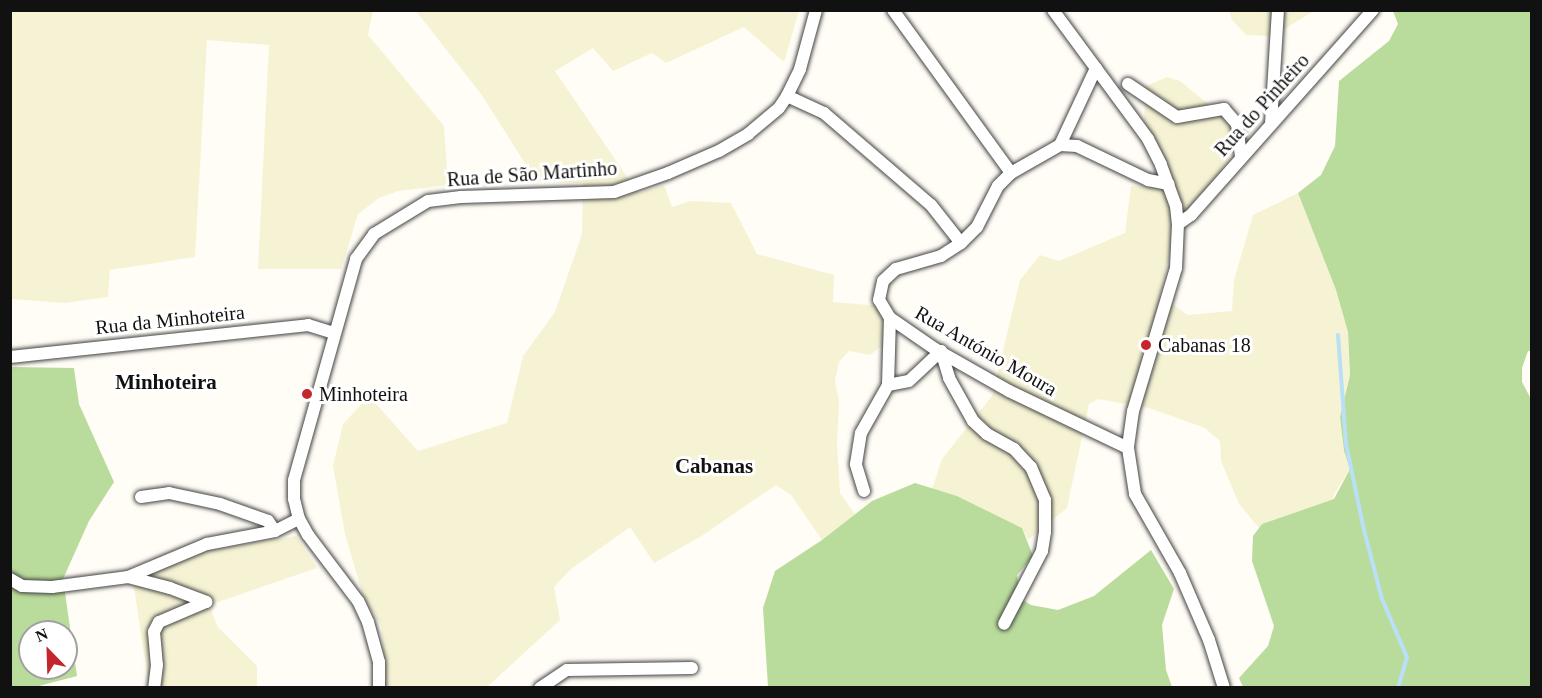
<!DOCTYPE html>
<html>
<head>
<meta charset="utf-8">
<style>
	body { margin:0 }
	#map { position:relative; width:1542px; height:698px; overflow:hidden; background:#fffdf5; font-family:"Times New Roman",serif }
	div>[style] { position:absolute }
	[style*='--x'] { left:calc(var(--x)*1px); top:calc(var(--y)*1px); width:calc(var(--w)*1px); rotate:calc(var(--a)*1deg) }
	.farmland>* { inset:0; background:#f6f3d4 }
	.forest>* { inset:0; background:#b9dc9c }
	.stream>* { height:4px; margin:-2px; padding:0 2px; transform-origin:2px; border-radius:2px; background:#b9e0f7 }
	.roads { filter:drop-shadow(0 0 2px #444) drop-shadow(0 0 2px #444) }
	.minor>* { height:12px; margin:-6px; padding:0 6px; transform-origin:6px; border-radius:6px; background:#fff }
	.dots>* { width:16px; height:16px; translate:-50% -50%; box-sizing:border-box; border:3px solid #fff; border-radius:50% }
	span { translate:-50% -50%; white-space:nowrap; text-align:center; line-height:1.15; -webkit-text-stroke:6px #fff; paint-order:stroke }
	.street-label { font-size:20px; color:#111 }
	.poi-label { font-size:20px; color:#111 }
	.left { translate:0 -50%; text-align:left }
	.neighbourhood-label { font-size:21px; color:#111; font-weight:700 }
	.frame { position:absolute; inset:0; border:12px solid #111; pointer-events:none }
	.north { position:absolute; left:18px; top:620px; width:60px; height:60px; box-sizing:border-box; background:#fff; border:2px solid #a0a0a0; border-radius:50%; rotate:337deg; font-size:16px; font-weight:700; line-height:24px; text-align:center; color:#111 }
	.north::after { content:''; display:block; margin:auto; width:21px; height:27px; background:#c4262e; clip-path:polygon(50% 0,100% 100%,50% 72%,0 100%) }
</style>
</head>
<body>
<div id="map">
	<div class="farmland">
		<div style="clip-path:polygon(10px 11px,373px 11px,368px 35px,444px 126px,448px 185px,398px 191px,379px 198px,358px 214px,341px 269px,258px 269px,269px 45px,207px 40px,195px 257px,110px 270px,108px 297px,64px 303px,11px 299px)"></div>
		<div style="clip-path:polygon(416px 11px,799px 11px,784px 62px,744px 27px,666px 63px,652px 53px,613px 71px,593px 48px,555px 71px,638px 193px,664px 185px,672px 207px,690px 201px,731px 203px,757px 254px,834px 275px,833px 302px,880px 306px,886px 343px,870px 355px,849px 351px,839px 362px,835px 381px,839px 401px,837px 444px,840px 493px,855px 514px,822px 540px,791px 495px,776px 485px,703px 535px,654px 563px,630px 527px,571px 569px,554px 587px,560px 620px,487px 687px,383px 687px,385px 665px,381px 625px,364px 599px,345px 534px,333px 466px,343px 424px,369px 396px,418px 451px,507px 423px,523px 356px,555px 312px,582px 234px,583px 183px,537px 182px,481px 94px)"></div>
		<div style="clip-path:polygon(1229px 11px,1314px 11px,1273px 36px,1246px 35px,1232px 20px)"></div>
		<div style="clip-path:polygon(1167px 77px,1180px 81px,1218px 112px,1234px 130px,1238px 143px,1172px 243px,1160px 296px,1188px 315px,1232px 311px,1234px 280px,1253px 215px,1298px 193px,1336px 290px,1348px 332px,1350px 375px,1340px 417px,1344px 451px,1350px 469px,1333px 496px,1334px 499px,1262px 524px,1259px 528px,1239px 504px,1221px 461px,1220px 441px,1205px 428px,1149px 408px,1098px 399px,1089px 404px,1067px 508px,1028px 540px,1022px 528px,957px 496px,932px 489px,942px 459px,992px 396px,1020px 280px,1037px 259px,1040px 255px,1059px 261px,1125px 233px,1131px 186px,1162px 187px,1173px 181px,1144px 121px,1146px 86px)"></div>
		<div style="clip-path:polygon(296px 536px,317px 568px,209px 605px,218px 627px,257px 666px,257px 687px,149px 687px,133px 581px,200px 552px)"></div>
	</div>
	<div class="forest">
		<div style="clip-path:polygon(1393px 11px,1531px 11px,1532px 351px,1528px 351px,1522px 368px,1522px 382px,1532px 401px,1531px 687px,1243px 687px,1239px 678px,1268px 646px,1274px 626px,1252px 561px,1253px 536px,1262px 524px,1334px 499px,1350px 469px,1344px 451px,1340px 417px,1350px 375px,1348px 332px,1336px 290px,1298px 193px,1321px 175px,1335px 146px,1339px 81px,1389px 41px,1398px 24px)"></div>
		<div style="clip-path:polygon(evenodd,11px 367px,74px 368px,79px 404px,114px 482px,89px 521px,63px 579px,77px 676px,35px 687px,11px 688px,11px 367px,30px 632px,66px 632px,66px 668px,30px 668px,30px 632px)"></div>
		<div style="clip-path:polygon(915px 483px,957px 496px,1022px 528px,1033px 556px,1017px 575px,1021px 599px,1031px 605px,1058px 610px,1094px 596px,1151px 550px,1174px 589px,1162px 625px,1166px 670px,1172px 687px,768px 687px,763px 608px,775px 571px,822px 540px,872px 501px)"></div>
	</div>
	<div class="stream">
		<div style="--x:1338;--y:335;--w:109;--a:85.8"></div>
		<div style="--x:1346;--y:444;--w:88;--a:78.2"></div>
		<div style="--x:1364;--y:530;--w:71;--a:75.4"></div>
		<div style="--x:1382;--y:599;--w:63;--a:66.7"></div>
		<div style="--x:1407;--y:657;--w:32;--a:106"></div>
	</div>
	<div class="roads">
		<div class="minor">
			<div style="--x:893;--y:10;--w:201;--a:54.1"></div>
			<div style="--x:1053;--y:10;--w:160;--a:53.6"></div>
			<div style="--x:1148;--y:139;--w:29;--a:63"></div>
			<div style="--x:1161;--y:165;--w:44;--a:69.9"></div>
			<div style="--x:1176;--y:206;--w:18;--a:84"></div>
			<div style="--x:1178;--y:224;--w:44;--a:92.6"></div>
			<div style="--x:1176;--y:268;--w:149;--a:106.7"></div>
			<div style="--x:1133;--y:411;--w:37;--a:98"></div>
			<div style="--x:1128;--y:448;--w:47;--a:81.3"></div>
			<div style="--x:1135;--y:494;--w:91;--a:60.3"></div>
			<div style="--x:1180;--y:573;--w:73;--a:66.6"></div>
			<div style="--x:1209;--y:640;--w:50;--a:72.6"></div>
			<div style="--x:1128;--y:84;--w:59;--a:34"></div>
			<div style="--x:1177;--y:117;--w:48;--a:-9.7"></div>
			<div style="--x:1224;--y:109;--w:20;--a:49"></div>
			<div style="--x:1237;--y:124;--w:33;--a:83"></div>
			<div style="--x:787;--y:96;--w:41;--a:24.7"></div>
			<div style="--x:824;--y:113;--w:141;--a:40.7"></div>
			<div style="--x:931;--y:205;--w:48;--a:51.7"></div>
			<div style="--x:1271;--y:124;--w:114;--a:-86.5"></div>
			<div style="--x:1060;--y:145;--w:85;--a:-64.9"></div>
			<div style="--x:1178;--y:224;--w:16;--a:-35"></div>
			<div style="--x:1191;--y:215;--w:274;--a:-48.4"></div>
			<div style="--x:941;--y:351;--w:28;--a:73"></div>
			<div style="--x:949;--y:378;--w:49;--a:60.8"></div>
			<div style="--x:973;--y:421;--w:19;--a:43"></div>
			<div style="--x:987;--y:434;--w:31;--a:29"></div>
			<div style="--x:1014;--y:449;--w:25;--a:47"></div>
			<div style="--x:1031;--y:467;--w:36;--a:67"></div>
			<div style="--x:1045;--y:500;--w:32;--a:90"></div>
			<div style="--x:1045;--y:532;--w:19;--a:99"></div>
			<div style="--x:1042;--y:551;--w:82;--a:117.5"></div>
			<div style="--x:10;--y:357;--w:300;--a:-6.1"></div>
			<div style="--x:308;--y:325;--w:27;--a:17"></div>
			<div style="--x:888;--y:385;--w:21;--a:-11"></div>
			<div style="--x:909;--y:381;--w:44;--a:-43.2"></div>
			<div style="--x:1128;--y:448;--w:132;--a:-154.4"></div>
			<div style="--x:1009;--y:391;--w:85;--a:-150.4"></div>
			<div style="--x:935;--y:349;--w:55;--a:-145.4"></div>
			<div style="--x:890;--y:318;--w:21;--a:-121"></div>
			<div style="--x:879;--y:300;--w:19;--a:-78"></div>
			<div style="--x:883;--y:281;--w:18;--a:-43"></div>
			<div style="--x:896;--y:269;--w:47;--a:-16.1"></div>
			<div style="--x:941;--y:256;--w:24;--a:-33"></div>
			<div style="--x:961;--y:243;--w:23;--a:-45"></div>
			<div style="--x:977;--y:227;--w:46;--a:-62.9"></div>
			<div style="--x:998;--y:186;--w:18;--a:-45"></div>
			<div style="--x:1011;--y:173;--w:56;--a:-29.7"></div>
			<div style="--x:1060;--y:145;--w:17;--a:3"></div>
			<div style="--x:1077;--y:146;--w:79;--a:25.6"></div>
			<div style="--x:1148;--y:180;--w:21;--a:11"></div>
			<div style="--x:864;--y:491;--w:28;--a:-107"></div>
			<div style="--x:856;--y:464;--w:31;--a:-81"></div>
			<div style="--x:861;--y:433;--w:55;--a:-60.6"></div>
			<div style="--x:888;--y:385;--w:67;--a:-88.3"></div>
			<div style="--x:141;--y:497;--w:28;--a:-8"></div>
			<div style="--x:169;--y:493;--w:52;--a:12.2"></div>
			<div style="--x:220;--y:504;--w:51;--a:19.5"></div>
			<div style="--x:268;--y:521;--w:12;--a:55"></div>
			<div style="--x:128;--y:577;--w:43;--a:14.7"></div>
			<div style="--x:170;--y:588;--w:39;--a:21"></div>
			<div style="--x:206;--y:602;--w:51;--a:156.9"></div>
			<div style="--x:159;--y:622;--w:11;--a:117"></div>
			<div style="--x:154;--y:632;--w:33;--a:85"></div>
			<div style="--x:157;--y:665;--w:23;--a:97"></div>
			<div style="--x:10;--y:579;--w:14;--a:30"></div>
			<div style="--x:22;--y:586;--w:30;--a:2"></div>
			<div style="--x:52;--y:587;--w:77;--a:-7.5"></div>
			<div style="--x:128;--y:577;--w:86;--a:-22.7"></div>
			<div style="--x:207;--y:544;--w:69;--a:-10.8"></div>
			<div style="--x:275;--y:531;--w:27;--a:-27"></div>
			<div style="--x:379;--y:688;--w:26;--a:-90"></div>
			<div style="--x:379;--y:662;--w:41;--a:-105.4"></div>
			<div style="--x:368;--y:622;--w:23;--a:-115"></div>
			<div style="--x:358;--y:601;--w:83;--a:-127.1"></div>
			<div style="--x:308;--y:535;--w:18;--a:-119"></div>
			<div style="--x:299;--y:519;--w:21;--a:-104"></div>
			<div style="--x:294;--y:499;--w:19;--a:-90"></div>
			<div style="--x:294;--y:480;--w:230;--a:-74.3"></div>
			<div style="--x:356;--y:259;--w:31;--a:-54"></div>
			<div style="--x:374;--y:234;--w:63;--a:-31.4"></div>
			<div style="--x:428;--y:201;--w:33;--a:-7"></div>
			<div style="--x:461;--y:197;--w:153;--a:-1.9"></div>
			<div style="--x:614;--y:192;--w:57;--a:-19.4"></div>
			<div style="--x:668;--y:173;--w:56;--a:-23.3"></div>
			<div style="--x:719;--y:151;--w:34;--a:-30"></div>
			<div style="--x:748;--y:134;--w:40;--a:-40"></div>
			<div style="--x:779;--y:108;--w:14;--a:-56"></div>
			<div style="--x:787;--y:96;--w:30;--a:-64"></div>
			<div style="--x:800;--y:69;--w:61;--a:-74.8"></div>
			<div style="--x:540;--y:688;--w:32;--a:-34"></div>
			<div style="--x:567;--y:670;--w:125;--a:-0.9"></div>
		</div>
	</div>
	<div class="dots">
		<div style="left:1146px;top:345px;background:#c4262e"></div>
		<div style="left:307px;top:394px;background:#c4262e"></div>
	</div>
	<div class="street-label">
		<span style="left:1262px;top:105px;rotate:-48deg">Rua do Pinheiro</span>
		<span style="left:532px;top:174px;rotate:-4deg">Rua de São Martinho</span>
		<span style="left:170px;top:320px;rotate:-6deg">Rua da Minhoteira</span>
		<span style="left:986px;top:351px;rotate:30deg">Rua António Moura</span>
	</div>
	<div class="poi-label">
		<span class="left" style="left:1158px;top:345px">Cabanas 18</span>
		<span class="left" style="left:319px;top:394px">Minhoteira</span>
	</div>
	<div class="neighbourhood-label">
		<span style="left:166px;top:382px">Minhoteira</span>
		<span style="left:714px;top:466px">Cabanas</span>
	</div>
	<div class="frame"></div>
	<div class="north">N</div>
</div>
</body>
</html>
